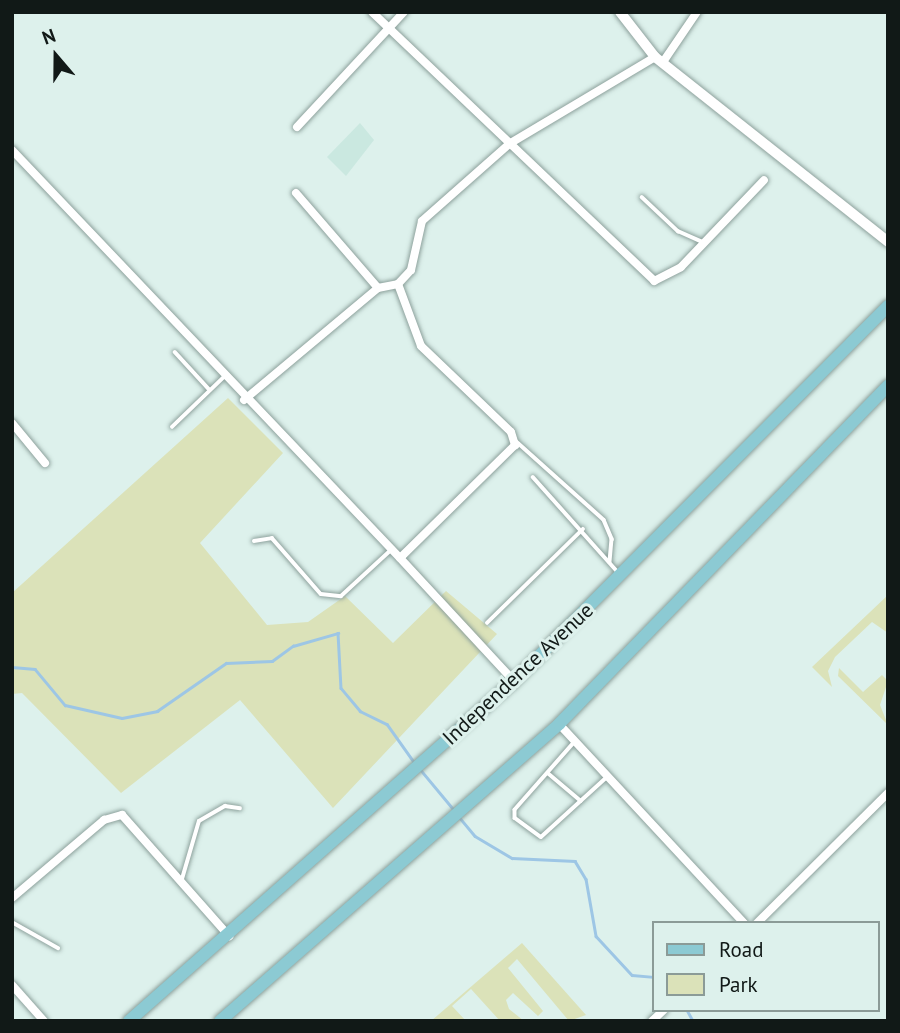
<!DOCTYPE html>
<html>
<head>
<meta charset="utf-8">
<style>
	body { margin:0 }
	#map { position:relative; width:900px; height:1033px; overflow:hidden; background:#ddf1ec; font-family:"PT Sans",sans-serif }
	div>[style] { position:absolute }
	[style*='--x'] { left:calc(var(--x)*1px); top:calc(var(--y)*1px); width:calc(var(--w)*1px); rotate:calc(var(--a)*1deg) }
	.built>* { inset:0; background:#cae8e0 }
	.green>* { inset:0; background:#dbe2b9 }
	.stream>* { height:2.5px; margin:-1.25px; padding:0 1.25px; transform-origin:1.25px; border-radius:1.25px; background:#9dc6e5 }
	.roads { filter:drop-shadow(0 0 2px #8da19c) drop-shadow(0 0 2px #8da19c) }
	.service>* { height:3.5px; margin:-1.75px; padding:0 1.75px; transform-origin:1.75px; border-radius:1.75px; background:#fff }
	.minor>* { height:8px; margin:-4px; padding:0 4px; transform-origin:4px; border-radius:4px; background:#fff }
	.tertiary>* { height:10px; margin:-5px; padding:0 5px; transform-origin:5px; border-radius:5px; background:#fff }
	.primary>* { height:12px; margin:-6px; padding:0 6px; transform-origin:6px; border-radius:6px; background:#8ccad3 }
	span { translate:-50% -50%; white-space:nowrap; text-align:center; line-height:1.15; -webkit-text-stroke:6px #ddf1ec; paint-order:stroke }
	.street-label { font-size:21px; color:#111917 }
	.frame { position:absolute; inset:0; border:14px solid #111917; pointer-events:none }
	.legend { position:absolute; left:652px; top:921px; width:228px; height:91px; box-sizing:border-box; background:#ddf1ec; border:2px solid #8b9b97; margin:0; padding:9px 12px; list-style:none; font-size:21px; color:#111917 }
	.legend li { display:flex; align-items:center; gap:14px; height:35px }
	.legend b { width:35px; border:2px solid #8b9b97 }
	.north { position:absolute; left:21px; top:21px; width:70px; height:70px; -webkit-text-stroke:5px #ddf1ec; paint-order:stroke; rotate:340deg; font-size:19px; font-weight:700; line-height:28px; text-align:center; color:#111917 }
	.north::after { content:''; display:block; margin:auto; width:24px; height:32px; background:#111917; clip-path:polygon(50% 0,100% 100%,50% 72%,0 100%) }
</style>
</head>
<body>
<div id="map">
	<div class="built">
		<div style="clip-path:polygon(360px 123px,374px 140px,346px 176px,327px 157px)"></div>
	</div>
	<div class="green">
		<div style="clip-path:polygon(228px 398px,283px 453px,200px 543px,267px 625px,308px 622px,345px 596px,393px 643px,446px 591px,497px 634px,333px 808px,240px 700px,121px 793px,22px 693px,12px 694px,12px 593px)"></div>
		<div style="clip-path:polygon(888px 595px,888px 633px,872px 622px,835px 657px,828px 671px,832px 687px,812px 667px)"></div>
		<div style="clip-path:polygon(839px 668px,863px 692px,882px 675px,888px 681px,880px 705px,888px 725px,838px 676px)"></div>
		<div style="clip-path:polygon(522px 943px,586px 1015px,569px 1021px,517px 959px,508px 968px,543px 1011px,538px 1016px,513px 993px,506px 1000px,509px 1009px,524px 1021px,500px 1021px,471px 989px,452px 1006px,466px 1021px,431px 1021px)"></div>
	</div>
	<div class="stream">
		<div style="--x:12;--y:667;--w:23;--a:5"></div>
		<div style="--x:35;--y:669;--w:47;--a:50.2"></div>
		<div style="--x:65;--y:705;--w:58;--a:12.8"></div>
		<div style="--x:122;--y:718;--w:36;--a:-11"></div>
		<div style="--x:157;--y:711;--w:84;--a:-34.8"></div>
		<div style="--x:226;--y:663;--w:46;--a:-2.5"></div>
		<div style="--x:272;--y:661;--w:26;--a:-36"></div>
		<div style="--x:293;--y:646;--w:47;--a:-16.1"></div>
		<div style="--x:338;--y:633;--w:55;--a:86.9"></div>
		<div style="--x:341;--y:688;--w:30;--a:50"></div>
		<div style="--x:360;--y:711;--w:30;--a:26"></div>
		<div style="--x:387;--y:724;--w:47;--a:54.6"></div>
		<div style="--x:420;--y:769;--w:53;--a:50.3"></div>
		<div style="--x:460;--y:818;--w:23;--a:50"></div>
		<div style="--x:475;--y:836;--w:43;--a:30.7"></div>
		<div style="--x:512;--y:858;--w:63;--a:2.7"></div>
		<div style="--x:575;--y:861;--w:21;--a:59"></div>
		<div style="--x:586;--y:879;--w:58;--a:80"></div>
		<div style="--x:596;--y:936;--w:53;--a:47.3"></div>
		<div style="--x:632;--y:975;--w:21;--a:5"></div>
		<div style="--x:687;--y:1010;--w:13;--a:61"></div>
	</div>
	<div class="roads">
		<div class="service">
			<div style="--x:642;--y:197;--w:50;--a:43.4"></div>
			<div style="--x:678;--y:231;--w:27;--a:24"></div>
			<div style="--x:175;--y:352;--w:50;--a:47.4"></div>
			<div style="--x:172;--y:427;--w:72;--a:-43.9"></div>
			<div style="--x:516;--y:441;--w:118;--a:41.9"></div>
			<div style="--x:604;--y:520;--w:21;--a:67"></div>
			<div style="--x:612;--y:539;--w:23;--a:95"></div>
			<div style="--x:533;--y:477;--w:127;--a:48.2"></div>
			<div style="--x:254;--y:541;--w:18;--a:-9"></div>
			<div style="--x:272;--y:538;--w:74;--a:48.8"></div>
			<div style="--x:321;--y:594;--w:20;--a:6"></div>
			<div style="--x:341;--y:596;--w:67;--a:-42.6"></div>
			<div style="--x:487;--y:623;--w:134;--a:-44.4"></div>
			<div style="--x:574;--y:743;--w:89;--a:131.4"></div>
			<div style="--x:515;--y:810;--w:8;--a:90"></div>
			<div style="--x:515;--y:818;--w:32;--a:36"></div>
			<div style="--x:541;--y:837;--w:89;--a:-42.3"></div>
			<div style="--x:548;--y:773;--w:43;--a:40.3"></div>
			<div style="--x:182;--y:879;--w:60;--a:-73.7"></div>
			<div style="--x:199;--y:821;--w:30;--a:-30"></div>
			<div style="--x:225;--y:806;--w:15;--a:8"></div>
			<div style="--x:12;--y:922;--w:53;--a:29.5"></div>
		</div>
		<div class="minor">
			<div style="--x:372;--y:12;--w:390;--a:43.6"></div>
			<div style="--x:654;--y:281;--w:30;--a:-27"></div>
			<div style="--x:681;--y:267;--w:120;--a:-46.3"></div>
			<div style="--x:663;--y:62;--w:60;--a:-55.8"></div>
			<div style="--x:297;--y:127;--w:157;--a:-47.1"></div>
			<div style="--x:12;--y:150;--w:563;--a:46.44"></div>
			<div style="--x:296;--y:193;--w:125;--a:49.2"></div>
			<div style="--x:398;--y:284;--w:66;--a:69.6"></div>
			<div style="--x:421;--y:346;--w:124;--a:43.7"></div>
			<div style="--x:511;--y:432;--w:14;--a:73"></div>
			<div style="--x:515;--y:445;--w:161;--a:135.5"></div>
			<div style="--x:400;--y:558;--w:168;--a:47.2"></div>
			<div style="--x:244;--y:400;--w:175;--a:-39.9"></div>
			<div style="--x:378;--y:288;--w:20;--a:-11"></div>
			<div style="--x:398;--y:284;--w:19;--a:-47"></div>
			<div style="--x:411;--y:270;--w:50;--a:-77.3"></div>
			<div style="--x:422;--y:221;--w:116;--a:-41.5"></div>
			<div style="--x:509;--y:144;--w:170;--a:-30.8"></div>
			<div style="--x:12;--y:423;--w:52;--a:50.5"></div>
			<div style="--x:559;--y:724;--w:272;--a:47.1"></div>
			<div style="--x:12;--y:898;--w:121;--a:-40.3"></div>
			<div style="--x:104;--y:820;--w:19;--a:-16"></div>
			<div style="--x:122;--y:815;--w:162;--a:48.5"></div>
			<div style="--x:757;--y:923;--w:185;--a:-44.8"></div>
			<div style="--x:12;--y:985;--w:48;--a:48.4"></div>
			<div style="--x:652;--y:1021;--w:16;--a:-43"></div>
		</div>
		<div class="tertiary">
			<div style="--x:620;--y:12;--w:57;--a:52.1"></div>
			<div style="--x:655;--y:57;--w:298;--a:38.4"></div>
		</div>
		<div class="primary">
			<div style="--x:129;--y:1021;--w:514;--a:-41.45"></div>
			<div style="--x:514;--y:681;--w:530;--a:-45.08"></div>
			<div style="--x:220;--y:1021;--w:451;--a:-41.2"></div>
			<div style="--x:559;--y:724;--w:472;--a:-45.8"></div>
		</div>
	</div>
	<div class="street-label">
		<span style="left:518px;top:674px;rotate:-43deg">Independence Avenue</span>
	</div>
	<div class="frame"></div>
	<ul class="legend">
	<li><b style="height:9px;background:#8ccad3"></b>Road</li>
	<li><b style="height:19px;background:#dbe2b9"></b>Park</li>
	</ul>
	<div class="north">N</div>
</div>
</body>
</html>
